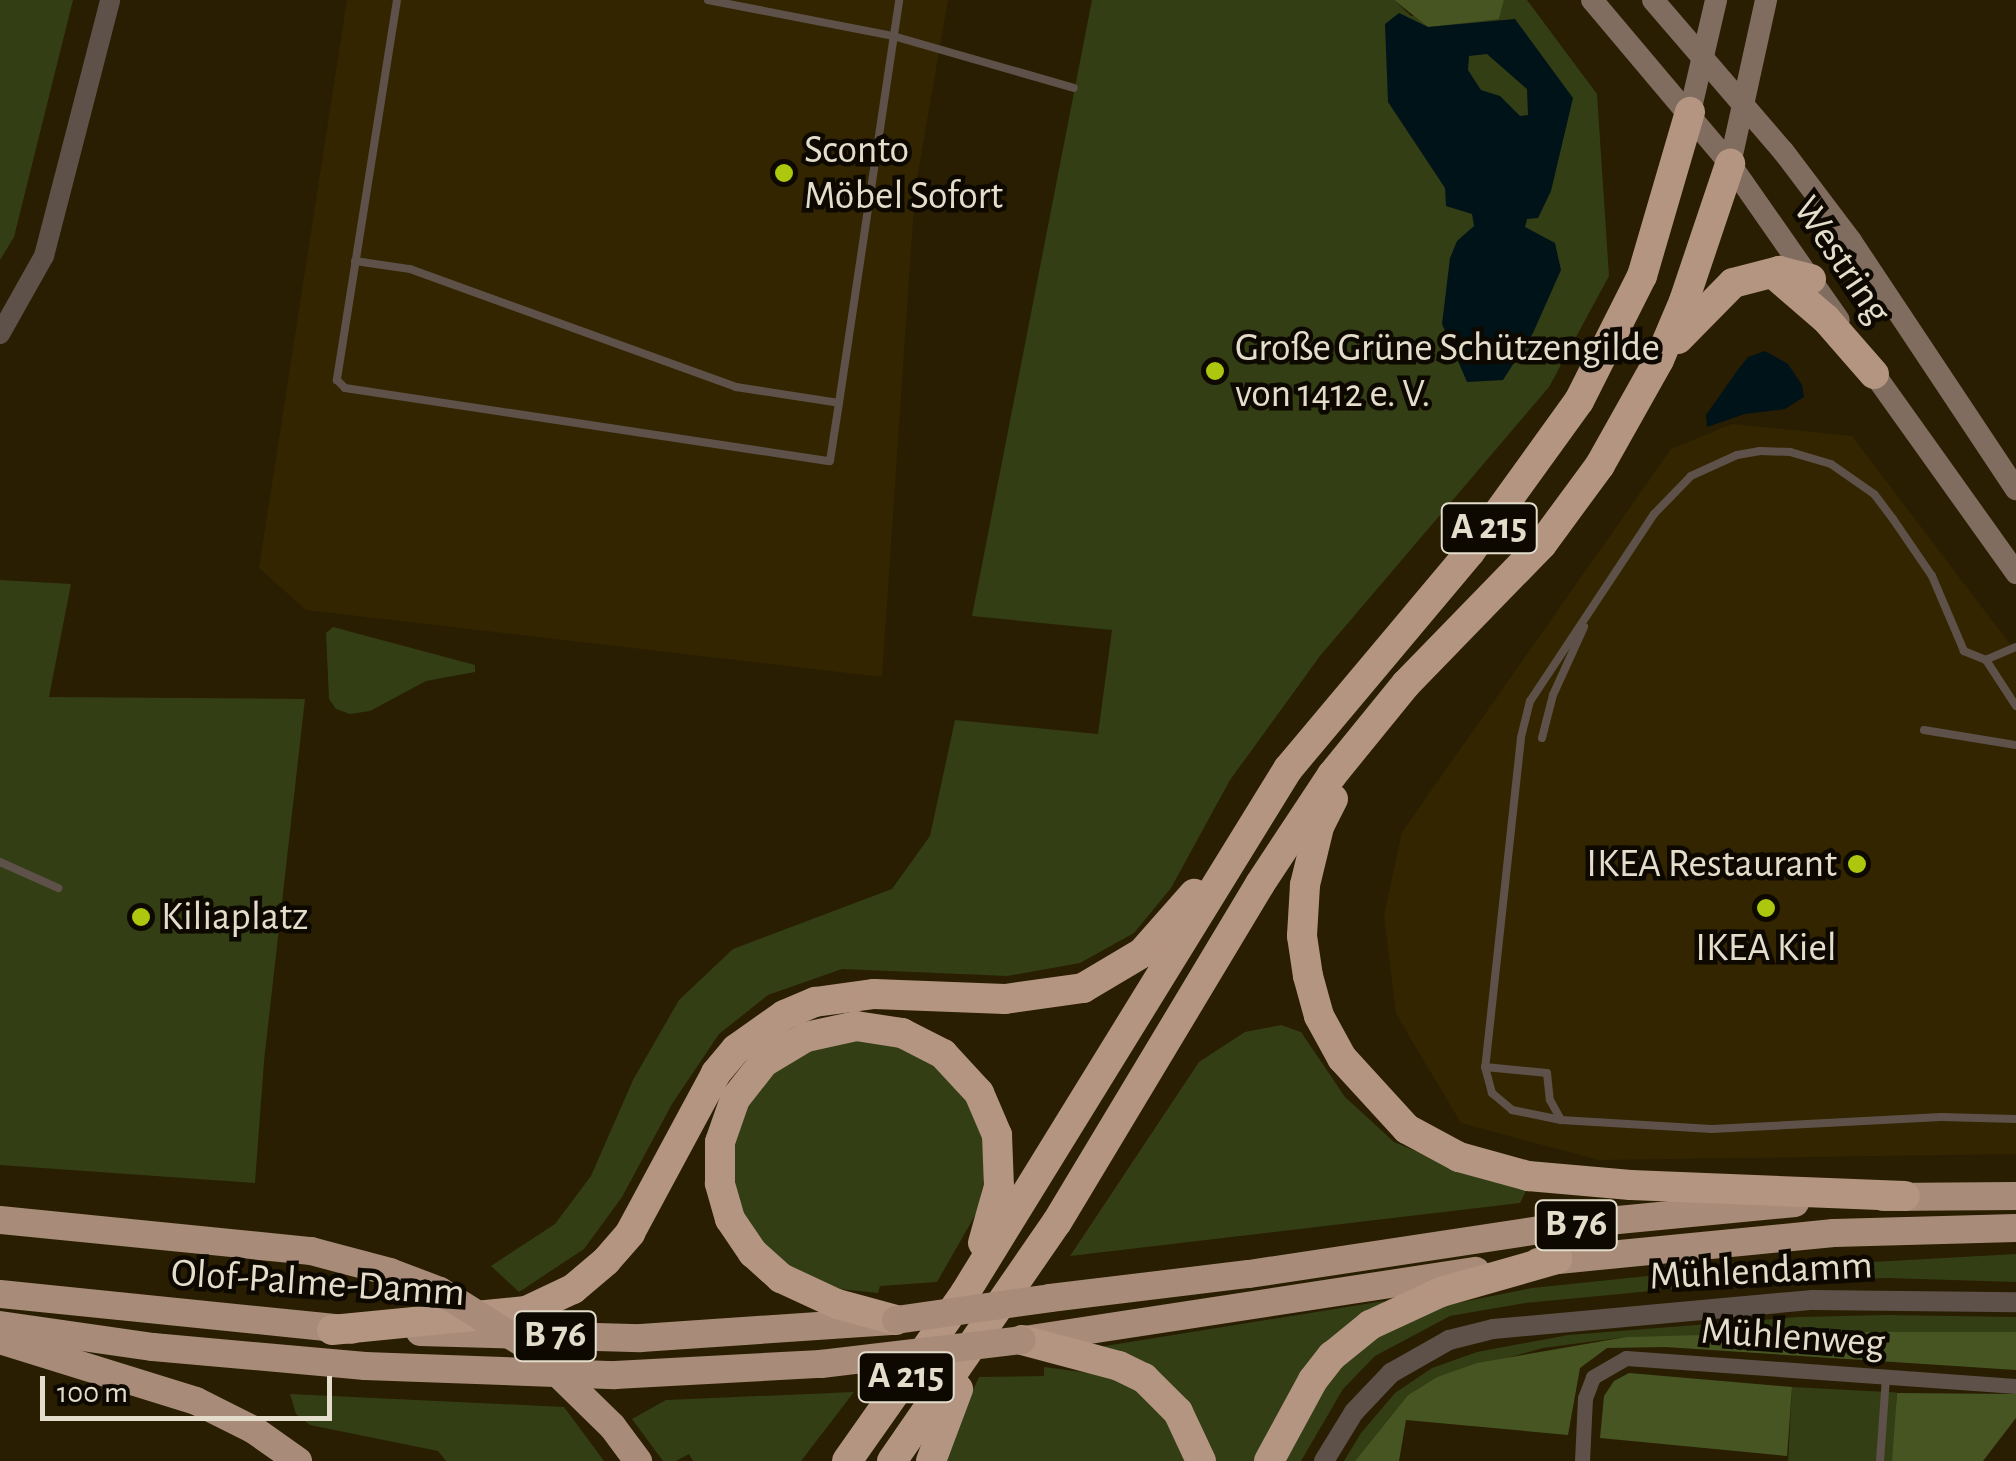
<!DOCTYPE html>
<html>
<head>
<meta charset="utf-8">
<style>
	body { margin:0 }
	#map { position:relative; width:2016px; height:1461px; overflow:hidden; background:#291e01; font-family:"Alegreya Sans",sans-serif }
	div>[style] { position:absolute }
	[style*='--x'] { left:calc(var(--x)*1px); top:calc(var(--y)*1px); width:calc(var(--w)*1px); rotate:calc(var(--a)*1deg) }
	.built>* { inset:0; background:#322500 }
	.green>* { inset:0; background:#333e15; transform-origin:0 0 }
	.forest>* { inset:0; background:#475523 }
	.water>* { inset:0; background:#001318 }
	.service>* { height:8px; margin:-4px; padding:0 4px; transform-origin:4px; border-radius:4px; background:#5e5149 }
	.minor>* { height:15px; margin:-7.5px; padding:0 7.5px; transform-origin:7.5px; border-radius:7.5px; background:#5e5149 }
	.tertiary>* { height:20px; margin:-10px; padding:0 10px; transform-origin:10px; border-radius:10px; background:#5e5149 }
	.secondary>* { height:22px; margin:-11px; padding:0 11px; transform-origin:11px; border-radius:11px; background:#816c60 }
	.trunk>* { height:28px; margin:-14px; padding:0 14px; transform-origin:14px; border-radius:14px; background:#a88c79 }
	.motorway>* { height:30px; margin:-15px; padding:0 15px; transform-origin:15px; border-radius:15px; background:#b49581 }
	.trunk-bridge>* { height:28px; margin:-14px; padding:0 14px; transform-origin:14px; border-radius:14px; background:#a88c79 }
	.dots>* { width:28px; height:28px; translate:-50% -50%; box-sizing:border-box; border:5px solid #0d0901; border-radius:50% }
	span { translate:-50% -50%; white-space:nowrap; text-align:center; line-height:1.15; -webkit-text-stroke:9px #0d0901; paint-order:stroke }
	.shield-label span { padding:2px 8px; background:#0d0901; border:2px solid; border-radius:8px; -webkit-text-stroke-width:0 }
	.shield-label { font-size:38px; color:#e4ddcc; font-weight:700 }
	.poi-label { font-size:40px; color:#e4ddcc }
	.left { translate:0 -50%; text-align:left }
	.right { translate:-100% -50%; text-align:right }
	.street-label { font-size:40px; color:#e4ddcc }
	.scale { position:absolute; left:40px; top:1376px; width:292px; height:45px; box-sizing:border-box; border:5px solid #e4ddcc; border-top:0; padding-left:12px; font-size:30px; line-height:35px; white-space:nowrap; color:#e4ddcc; -webkit-text-stroke:8px #0d0901; paint-order:stroke }
</style>
</head>
<body>
<div id="map">
	<div class="built">
		<div style="clip-path:polygon(347px 0,948px 0,915px 190px,882px 677px,306px 610px,259px 568px)"></div>
		<div style="clip-path:polygon(1732px 424px,1852px 436px,2016px 652px,2016px 1154px,1599px 1160px,1461px 1123px,1396px 1014px,1384px 915px,1402px 832px,1671px 449px)"></div>
	</div>
	<div class="green">
		<div style="clip-path:polygon(0 0,73px 0,14px 237px,0 260px)"></div>
		<div style="clip-path:polygon(1092px 0,1394px 0,1411px 16px,1499px 19px,1504px 0,1527px 0,1597px 94px,1609px 276px,1549px 387px,1320px 656px,1230px 780px,1171px 888px,1134px 933px,1080px 963px,1007px 976px,842px 969px,768px 995px,719px 1034px,672px 1104px,622px 1197px,584px 1249px,519px 1292px,491px 1266px,555px 1224px,591px 1176px,633px 1080px,679px 1000px,733px 949px,892px 889px,930px 836px,955px 720px,1098px 734px,1112px 630px,972px 616px)"></div>
		<div style="clip-path:polygon(0 580px,71px 584px,49px 697px,305px 699px,264px 1061px,255px 1183px,0 1165px)"></div>
		<div style="clip-path:polygon(333px 627px,475px 665px,475px 672px,426px 681px,370px 711px,350px 714px,336px 709px,329px 699px,326px 633px)"></div>
		<div style="clip-path:polygon(1281px 1025px,1301px 1032px,1345px 1097px,1394px 1142px,1482px 1179px,1527px 1189px,1520px 1203px,1070px 1256px,1199px 1062px,1245px 1032px)"></div>
		<div style="clip-path:polygon(846px 1036px,925px 1053px,961px 1087px,983px 1137px,987px 1165px,977px 1212px,937px 1282px,880px 1286px,878px 1293px,830px 1288px,782px 1269px,737px 1212px,732px 1133px,753px 1089px,795px 1052px)"></div>
		<div style="clip-path:polygon(2016px 1254px,2016px 1282px,1887px 1278px,1747px 1282px,1525px 1303px,1450px 1316px,1375px 1356px,1343px 1389px,1301px 1461px,1283px 1461px,1298px 1425px,1344px 1363px,1376px 1335px,1437px 1307px,1532px 1288px,1677px 1273px)"></div>
		<div style="clip-path:polygon(1384px 1301px,1259px 1461px,1209px 1461px,1099px 1347px)"></div>
		<div style="clip-path:polygon(1888px 1315px,2016px 1317px,2016px 1332px,1626px 1337px,1543px 1348px,1437px 1377px,1408px 1395px,1355px 1461px,1344px 1461px,1361px 1433px,1395px 1393px,1432px 1368px,1477px 1352px,1568px 1335px,1798px 1317px)"></div>
		<div style="clip-path:polygon(1044px 1367px,1120px 1377px,1158px 1403px,1190px 1461px,940px 1461px,979px 1377px,1044px 1376px)"></div>
		<div style="left:1792px;top:1387px;width:105px;height:74px;rotate:3deg"></div>
		<div style="clip-path:polygon(854px 1392px,801px 1461px,693px 1461px,689px 1454px,676px 1461px,663px 1461px,632px 1419px,666px 1400px)"></div>
		<div style="clip-path:polygon(290px 1394px,564px 1407px,604px 1461px,446px 1461px,438px 1451px,310px 1425px,296px 1414px)"></div>
	</div>
	<div class="forest">
		<div style="clip-path:polygon(1394px 0,1504px 0,1499px 19px,1428px 27px)"></div>
		<div style="clip-path:polygon(1824px 1332px,2016px 1332px,2016px 1370px,1665px 1347px,1607px 1348px,1580px 1368px,1568px 1435px,1406px 1420px,1399px 1461px,1355px 1461px,1408px 1395px,1437px 1377px,1477px 1363px,1626px 1337px)"></div>
		<div style="clip-path:polygon(1629px 1373px,1792px 1387px,1787px 1456px,1600px 1438px,1604px 1396px,1614px 1381px)"></div>
		<div style="clip-path:polygon(1897px 1393px,2016px 1394px,2016px 1418px,1983px 1461px,1892px 1461px)"></div>
	</div>
	<div class="water">
		<div style="clip-path:polygon(evenodd,1399px 13px,1428px 27px,1515px 19px,1573px 98px,1551px 191px,1538px 218px,1527px 219px,1525px 227px,1555px 243px,1561px 270px,1533px 333px,1503px 380px,1467px 382px,1442px 324px,1450px 258px,1457px 241px,1474px 226px,1472px 214px,1446px 206px,1445px 188px,1388px 102px,1385px 24px,1399px 13px,1487px 54px,1527px 89px,1528px 115px,1520px 116px,1500px 96px,1481px 90px,1468px 70px,1469px 56px,1487px 54px)"></div>
		<div style="clip-path:polygon(1765px 351px,1788px 364px,1802px 385px,1804px 397px,1785px 409px,1745px 414px,1707px 427px,1706px 415px,1737px 371px,1748px 357px)"></div>
	</div>
	<div class="service">
		<div style="--x:397;--y:0;--w:385;--a:99"></div>
		<div style="--x:337;--y:380;--w:11;--a:45"></div>
		<div style="--x:345;--y:388;--w:490;--a:8.6"></div>
		<div style="--x:830;--y:461;--w:59;--a:-81.2"></div>
		<div style="--x:708;--y:0;--w:188;--a:11"></div>
		<div style="--x:893;--y:36;--w:188;--a:16"></div>
		<div style="--x:355;--y:261;--w:56;--a:8.3"></div>
		<div style="--x:410;--y:269;--w:347;--a:19.9"></div>
		<div style="--x:736;--y:387;--w:104;--a:8.8"></div>
		<div style="--x:839;--y:403;--w:407;--a:-81.5"></div>
		<div style="--x:2016;--y:647;--w:33;--a:157"></div>
		<div style="--x:1986;--y:660;--w:24;--a:-158"></div>
		<div style="--x:1964;--y:651;--w:82;--a:-113.1"></div>
		<div style="--x:1932;--y:576;--w:69;--a:-124.4"></div>
		<div style="--x:1893;--y:519;--w:31;--a:-127"></div>
		<div style="--x:1874;--y:494;--w:52;--a:-145.1"></div>
		<div style="--x:1831;--y:464;--w:43;--a:-163.7"></div>
		<div style="--x:1790;--y:452;--w:30;--a:-178"></div>
		<div style="--x:1760;--y:451;--w:23;--a:170"></div>
		<div style="--x:1737;--y:455;--w:51;--a:155.5"></div>
		<div style="--x:1691;--y:476;--w:53;--a:134.2"></div>
		<div style="--x:1654;--y:514;--w:224;--a:123.5"></div>
		<div style="--x:1530;--y:701;--w:38;--a:104"></div>
		<div style="--x:1521;--y:738;--w:331;--a:96.2"></div>
		<div style="--x:1485;--y:1067;--w:27;--a:75"></div>
		<div style="--x:1492;--y:1093;--w:26;--a:40"></div>
		<div style="--x:1512;--y:1110;--w:50;--a:11.5"></div>
		<div style="--x:1561;--y:1120;--w:151;--a:3.4"></div>
		<div style="--x:1712;--y:1129;--w:229;--a:-3"></div>
		<div style="--x:1941;--y:1117;--w:75;--a:1.5"></div>
		<div style="--x:1986;--y:660;--w:55;--a:56.9"></div>
		<div style="--x:1924;--y:730;--w:93;--a:9.3"></div>
		<div style="--x:1542;--y:738;--w:44;--a:-75.7"></div>
		<div style="--x:1553;--y:695;--w:75;--a:-65.5"></div>
		<div style="--x:0;--y:862;--w:64;--a:24.1"></div>
		<div style="--x:1485;--y:1067;--w:62;--a:5.5"></div>
		<div style="--x:1547;--y:1073;--w:27;--a:84"></div>
		<div style="--x:1550;--y:1100;--w:23;--a:61"></div>
		<div style="--x:1880;--y:1461;--w:84;--a:-85.9"></div>
	</div>
	<div class="minor">
		<div style="--x:1582;--y:1461;--w:63;--a:-87.3"></div>
		<div style="--x:1585;--y:1398;--w:22;--a:-69"></div>
		<div style="--x:1593;--y:1377;--w:38;--a:-30"></div>
		<div style="--x:1626;--y:1358;--w:391;--a:4.1"></div>
	</div>
	<div class="tertiary">
		<div style="--x:0;--y:334;--w:90;--a:-60.6"></div>
		<div style="--x:44;--y:256;--w:264;--a:-75.5"></div>
		<div style="--x:1324;--y:1461;--w:57;--a:-58.5"></div>
		<div style="--x:1354;--y:1412;--w:54;--a:-46.5"></div>
		<div style="--x:1391;--y:1373;--w:67;--a:-29.6"></div>
		<div style="--x:1449;--y:1340;--w:45;--a:-14"></div>
		<div style="--x:1493;--y:1329;--w:321;--a:-5.2"></div>
		<div style="--x:1813;--y:1300;--w:203;--a:0.6"></div>
	</div>
	<div class="secondary">
		<div style="--x:1592;--y:0;--w:214;--a:49.9"></div>
		<div style="--x:1730;--y:164;--w:190;--a:55.1"></div>
		<div style="--x:1653;--y:0;--w:199;--a:49.3"></div>
		<div style="--x:1783;--y:151;--w:113;--a:52.9"></div>
		<div style="--x:1851;--y:241;--w:298;--a:56.4"></div>
		<div style="--x:1690;--y:112;--w:115;--a:-76.9"></div>
		<div style="--x:1730;--y:164;--w:168;--a:-77.6"></div>
		<div style="--x:1867;--y:364;--w:257;--a:54.5"></div>
	</div>
	<div class="trunk">
		<div style="--x:1883;--y:1197;--w:133;--a:-0.4"></div>
		<div style="--x:0;--y:1220;--w:313;--a:5.7"></div>
		<div style="--x:311;--y:1251;--w:82;--a:14.9"></div>
		<div style="--x:390;--y:1272;--w:53;--a:20.8"></div>
		<div style="--x:1538;--y:1262;--w:297;--a:-5.6"></div>
		<div style="--x:1834;--y:1233;--w:182;--a:-1.6"></div>
		<div style="--x:0;--y:1294;--w:354;--a:5.8"></div>
		<div style="--x:1050;--y:1298;--w:200;--a:-6.9"></div>
		<div style="--x:1249;--y:1274;--w:342;--a:-8.6"></div>
		<div style="--x:1587;--y:1223;--w:209;--a:-5.5"></div>
		<div style="--x:0;--y:1325;--w:155;--a:8.2"></div>
		<div style="--x:153;--y:1347;--w:213;--a:5.1"></div>
		<div style="--x:365;--y:1366;--w:250;--a:2.1"></div>
		<div style="--x:615;--y:1375;--w:206;--a:-3.1"></div>
		<div style="--x:420;--y:1332;--w:221;--a:1.6"></div>
		<div style="--x:641;--y:1338;--w:251;--a:-3.9"></div>
		<div style="--x:0;--y:1340;--w:205;--a:17.3"></div>
		<div style="--x:196;--y:1401;--w:65;--a:26.6"></div>
		<div style="--x:254;--y:1430;--w:54;--a:35.2"></div>
		<div style="--x:1024;--y:1340;--w:457;--a:-8.7"></div>
		<div style="--x:612;--y:1426;--w:44;--a:53.4"></div>
	</div>
	<div class="motorway">
		<div style="--x:1776;--y:276;--w:66;--a:40.7"></div>
		<div style="--x:1826;--y:319;--w:73;--a:48.9"></div>
		<div style="--x:1678;--y:339;--w:78;--a:-45.5"></div>
		<div style="--x:1733;--y:283;--w:48;--a:-14.6"></div>
		<div style="--x:1779;--y:271;--w:33;--a:14"></div>
		<div style="--x:1333;--y:799;--w:31;--a:117"></div>
		<div style="--x:1319;--y:827;--w:60;--a:103.6"></div>
		<div style="--x:1305;--y:885;--w:51;--a:93.4"></div>
		<div style="--x:1302;--y:936;--w:40;--a:81.5"></div>
		<div style="--x:1308;--y:976;--w:41;--a:74.6"></div>
		<div style="--x:1319;--y:1016;--w:48;--a:61.3"></div>
		<div style="--x:1342;--y:1058;--w:96;--a:47.5"></div>
		<div style="--x:1407;--y:1129;--w:59;--a:28.3"></div>
		<div style="--x:1459;--y:1157;--w:72;--a:15.4"></div>
		<div style="--x:1528;--y:1176;--w:103;--a:5"></div>
		<div style="--x:1631;--y:1185;--w:274;--a:2.3"></div>
		<div style="--x:896;--y:1320;--w:61;--a:-164.8"></div>
		<div style="--x:837;--y:1304;--w:62;--a:-155.1"></div>
		<div style="--x:781;--y:1278;--w:38;--a:-138"></div>
		<div style="--x:753;--y:1253;--w:41;--a:-124.1"></div>
		<div style="--x:730;--y:1219;--w:37;--a:-106"></div>
		<div style="--x:720;--y:1183;--w:41;--a:-90"></div>
		<div style="--x:720;--y:1142;--w:46;--a:-70.8"></div>
		<div style="--x:735;--y:1099;--w:47;--a:-51.9"></div>
		<div style="--x:764;--y:1062;--w:49;--a:-30.8"></div>
		<div style="--x:806;--y:1037;--w:51;--a:-12.4"></div>
		<div style="--x:856;--y:1026;--w:47;--a:8.7"></div>
		<div style="--x:902;--y:1033;--w:46;--a:27.1"></div>
		<div style="--x:943;--y:1054;--w:53;--a:47.3"></div>
		<div style="--x:979;--y:1093;--w:46;--a:66.8"></div>
		<div style="--x:997;--y:1135;--w:51;--a:87.8"></div>
		<div style="--x:999;--y:1186;--w:59;--a:105.7"></div>
		<div style="--x:332;--y:1330;--w:195;--a:-5.6"></div>
		<div style="--x:526;--y:1311;--w:52;--a:-25.1"></div>
		<div style="--x:573;--y:1289;--w:43;--a:-40.3"></div>
		<div style="--x:606;--y:1261;--w:37;--a:-49"></div>
		<div style="--x:630;--y:1233;--w:182;--a:-61.7"></div>
		<div style="--x:716;--y:1073;--w:31;--a:-50"></div>
		<div style="--x:736;--y:1049;--w:59;--a:-35.3"></div>
		<div style="--x:784;--y:1015;--w:34;--a:-23"></div>
		<div style="--x:815;--y:1002;--w:60;--a:-7.7"></div>
		<div style="--x:874;--y:994;--w:131;--a:2.2"></div>
		<div style="--x:1005;--y:999;--w:79;--a:-8"></div>
		<div style="--x:1083;--y:988;--w:69;--a:-30.7"></div>
		<div style="--x:1142;--y:953;--w:79;--a:-48.6"></div>
		<div style="--x:1022;--y:1340;--w:100;--a:15"></div>
		<div style="--x:1119;--y:1366;--w:28;--a:26"></div>
		<div style="--x:1144;--y:1378;--w:48;--a:45"></div>
		<div style="--x:1178;--y:1412;--w:54;--a:64.9"></div>
		<div style="--x:847;--y:1461;--w:205;--a:-54.9"></div>
		<div style="--x:965;--y:1293;--w:616;--a:-58.35"></div>
		<div style="--x:1288;--y:769;--w:283;--a:-50"></div>
		<div style="--x:1470;--y:552;--w:186;--a:-54.2"></div>
		<div style="--x:1579;--y:401;--w:140;--a:-63.3"></div>
		<div style="--x:1642;--y:276;--w:171;--a:-73.7"></div>
		<div style="--x:892;--y:1461;--w:290;--a:-55.4"></div>
		<div style="--x:1057;--y:1222;--w:394;--a:-59"></div>
		<div style="--x:1260;--y:884;--w:131;--a:-56.6"></div>
		<div style="--x:1332;--y:775;--w:117;--a:-50.9"></div>
		<div style="--x:1406;--y:684;--w:195;--a:-45.8"></div>
		<div style="--x:1542;--y:544;--w:98;--a:-53.7"></div>
		<div style="--x:1600;--y:465;--w:120;--a:-60.7"></div>
		<div style="--x:1659;--y:360;--w:64;--a:-67"></div>
		<div style="--x:1684;--y:301;--w:145;--a:-71.4"></div>
		<div style="--x:931;--y:1461;--w:77;--a:-69.4"></div>
		<div style="--x:1269;--y:1461;--w:92;--a:-61.5"></div>
		<div style="--x:1313;--y:1380;--w:31;--a:-52"></div>
		<div style="--x:1332;--y:1356;--w:49;--a:-39.2"></div>
		<div style="--x:1370;--y:1325;--w:78;--a:-24.9"></div>
		<div style="--x:1441;--y:1292;--w:121;--a:-15.9"></div>
	</div>
	<div class="trunk-bridge">
		<div style="--x:440;--y:1291;--w:111;--a:32.1"></div>
		<div style="--x:534;--y:1350;--w:109;--a:44.3"></div>
		<div style="--x:896;--y:1320;--w:156;--a:-8.1"></div>
		<div style="--x:821;--y:1364;--w:202;--a:-6.8"></div>
	</div>
	<div class="dots">
		<div style="left:784px;top:173px;background:#adc60e"></div>
		<div style="left:1215px;top:371px;background:#adc60e"></div>
		<div style="left:1857px;top:864px;background:#adc60e"></div>
		<div style="left:1766px;top:908px;background:#adc60e"></div>
		<div style="left:141px;top:917px;background:#adc60e"></div>
	</div>
	<div class="shield-label">
		<span style="left:1489px;top:528px">A 215</span>
		<span style="left:1576px;top:1225px">B 76</span>
		<span style="left:555px;top:1336px">B 76</span>
		<span style="left:906px;top:1377px">A 215</span>
	</div>
	<div class="poi-label">
		<span class="left" style="left:804px;top:173px">Sconto<br>Möbel Sofort</span>
		<span class="left" style="left:1235px;top:371px">Große Grüne Schützengilde<br>von 1412 e. V.</span>
		<span class="right" style="left:1837px;top:864px">IKEA Restaurant</span>
		<span class="left" style="left:161px;top:917px">Kiliaplatz</span>
		<span style="left:1766px;top:948px">IKEA Kiel</span>
	</div>
	<div class="street-label">
		<span style="left:1842px;top:260px;rotate:56deg">Westring</span>
		<span style="left:1761px;top:1271px;rotate:-3deg">Mühlendamm</span>
		<span style="left:318px;top:1283px;rotate:4deg">Olof-Palme-Damm</span>
		<span style="left:1793px;top:1337px;rotate:4deg">Mühlenweg</span>
	</div>
	<div class="scale">100 m</div>
</div>
</body>
</html>
